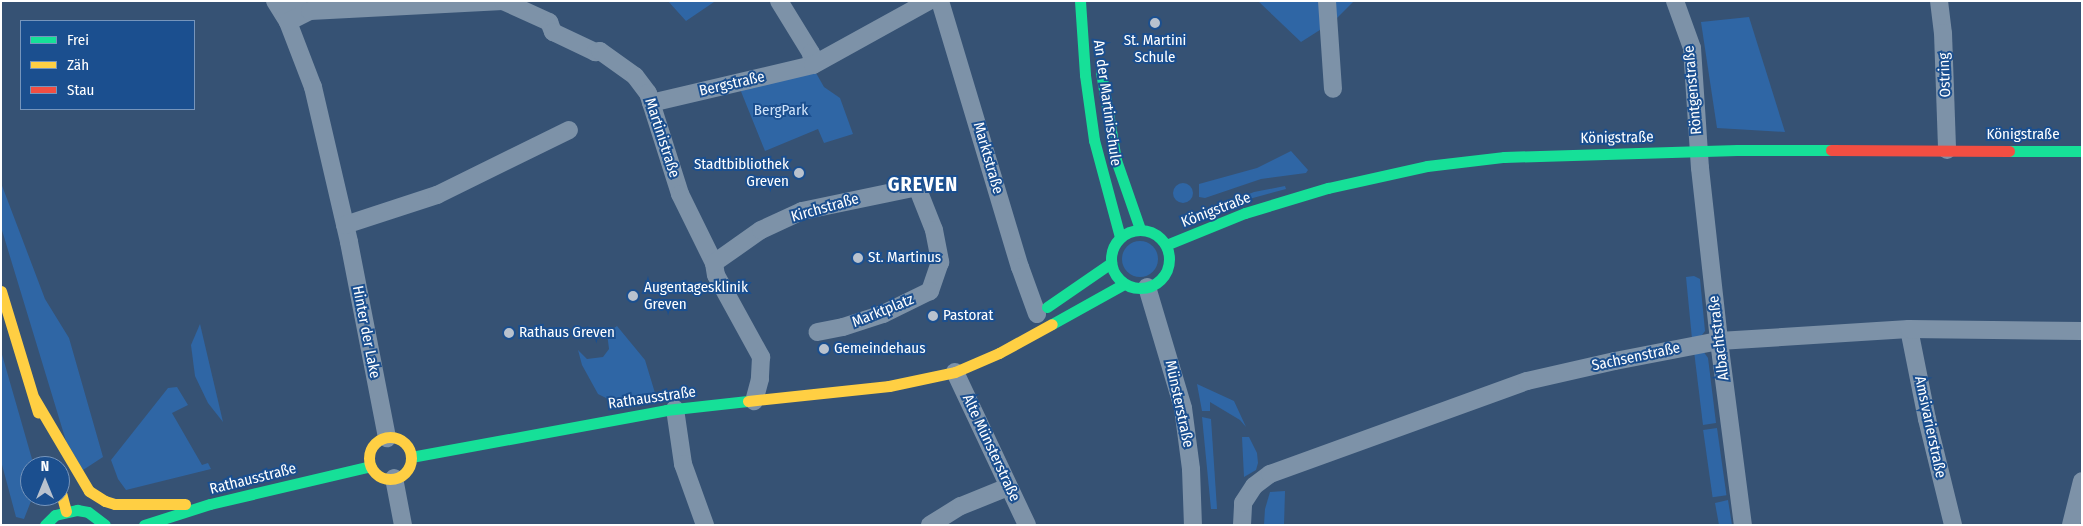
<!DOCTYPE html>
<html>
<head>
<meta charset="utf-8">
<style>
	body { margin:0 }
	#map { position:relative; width:2083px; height:526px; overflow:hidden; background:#365274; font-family:"Fira Sans Condensed",sans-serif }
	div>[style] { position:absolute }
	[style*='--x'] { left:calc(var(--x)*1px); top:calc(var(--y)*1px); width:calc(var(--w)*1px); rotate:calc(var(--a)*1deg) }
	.green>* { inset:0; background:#2f66a5; transform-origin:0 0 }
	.round { border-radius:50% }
	.street>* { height:18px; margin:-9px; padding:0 9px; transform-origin:9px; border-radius:9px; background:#7d92a8 }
	.fast>* { height:11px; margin:-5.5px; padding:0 5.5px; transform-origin:5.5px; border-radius:5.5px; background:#16e098 }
	.fast>.ring { margin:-5.5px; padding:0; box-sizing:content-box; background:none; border:11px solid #16e098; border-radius:50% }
	.slow>* { height:11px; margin:-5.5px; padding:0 5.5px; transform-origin:5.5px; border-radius:5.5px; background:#ffcf43 }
	.slow>.ring { margin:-5.5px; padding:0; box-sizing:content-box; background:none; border:11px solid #ffcf43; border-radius:50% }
	.jam>* { height:11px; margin:-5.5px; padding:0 5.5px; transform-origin:5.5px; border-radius:5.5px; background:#f24e42 }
	.dots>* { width:14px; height:14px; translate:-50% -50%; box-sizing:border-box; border:2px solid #1b4f8f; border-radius:50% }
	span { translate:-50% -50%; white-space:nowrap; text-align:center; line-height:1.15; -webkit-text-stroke:4px #1b4f8f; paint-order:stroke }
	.poi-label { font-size:15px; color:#fff }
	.right { translate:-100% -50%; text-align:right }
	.left { translate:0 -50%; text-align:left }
	.street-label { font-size:15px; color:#fff }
	.park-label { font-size:15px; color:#cfe3fa }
	.district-label { font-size:20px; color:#fff; font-weight:700; letter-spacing:1px }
	.frame { position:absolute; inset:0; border:2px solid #fff; pointer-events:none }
	.legend { position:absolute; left:20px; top:20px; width:175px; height:90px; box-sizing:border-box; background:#1b4f8f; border:1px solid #7695bc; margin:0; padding:6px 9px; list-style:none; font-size:15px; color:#fff }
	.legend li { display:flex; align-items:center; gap:10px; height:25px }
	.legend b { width:25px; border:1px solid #7695bc }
	.north { position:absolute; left:20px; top:456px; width:50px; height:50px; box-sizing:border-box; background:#1b4f8f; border:1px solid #7695bc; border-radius:50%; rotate:0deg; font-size:14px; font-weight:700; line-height:20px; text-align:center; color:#fff }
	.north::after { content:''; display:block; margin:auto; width:18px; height:22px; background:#b9c2ce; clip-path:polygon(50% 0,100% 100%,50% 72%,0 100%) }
</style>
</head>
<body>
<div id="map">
	<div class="green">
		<div style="clip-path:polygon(668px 1px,722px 1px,714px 2px,686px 21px)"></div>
		<div style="clip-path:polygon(1258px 1px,1354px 1px,1334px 21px,1301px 42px)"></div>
		<div style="clip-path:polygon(1749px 17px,1785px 132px,1717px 128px,1701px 22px)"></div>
		<div style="clip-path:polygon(816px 73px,824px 87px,840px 98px,853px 134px,824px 143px,818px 129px,765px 151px,740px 89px)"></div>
		<div style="clip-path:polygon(1291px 151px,1308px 170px,1306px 173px,1261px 179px,1205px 198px,1199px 197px,1199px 184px,1257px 168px)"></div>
		<div style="clip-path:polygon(1px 183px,45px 299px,69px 338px,103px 457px,83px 470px,66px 441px,1px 227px)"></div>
		<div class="round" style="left:1173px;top:183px;width:20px;height:20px"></div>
		<div style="clip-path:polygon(1285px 186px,1286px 189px,1242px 201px,1187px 222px,1186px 219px,1254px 192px)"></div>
		<div class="round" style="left:1122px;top:241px;width:36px;height:36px"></div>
		<div style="clip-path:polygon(1694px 276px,1700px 279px,1705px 331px,1702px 335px,1692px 339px,1686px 277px)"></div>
		<div style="clip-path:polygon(200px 324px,223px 422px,208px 403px,195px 376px,191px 345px)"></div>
		<div style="clip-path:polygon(617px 326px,645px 360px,655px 393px,608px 399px,598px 394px,582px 365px,578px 350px,587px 359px,603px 357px,609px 349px,607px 333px)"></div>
		<div style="clip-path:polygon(1px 351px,34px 466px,30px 466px,30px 496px,33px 496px,24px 519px,16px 517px,1px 461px)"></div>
		<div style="clip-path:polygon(1694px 351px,1703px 351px,1708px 358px,1716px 423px,1703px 425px)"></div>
		<div style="clip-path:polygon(1197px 384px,1234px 401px,1246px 427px,1240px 420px,1210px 402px,1210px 411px,1202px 411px)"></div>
		<div style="clip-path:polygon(177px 387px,188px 405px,172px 413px,202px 465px,208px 463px,211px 469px,126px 490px,118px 479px,111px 460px,168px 388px)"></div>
		<div style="clip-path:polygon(1202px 417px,1211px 419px,1217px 509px,1211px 509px)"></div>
		<div style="left:1717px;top:428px;width:68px;height:14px;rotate:82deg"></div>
		<div style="clip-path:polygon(1242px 437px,1249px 437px,1257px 453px,1258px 463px,1256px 470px,1244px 477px)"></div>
		<div style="clip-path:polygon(1285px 491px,1284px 525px,1264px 525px,1265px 509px,1270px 492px)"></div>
		<div style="clip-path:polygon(1728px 500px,1732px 525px,1719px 525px,1715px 503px)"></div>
	</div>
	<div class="street">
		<div style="--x:275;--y:1;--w:25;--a:58"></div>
		<div style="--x:288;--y:22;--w:70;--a:69"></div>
		<div style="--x:313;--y:87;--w:159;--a:76.9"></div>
		<div style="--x:349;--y:242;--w:200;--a:79"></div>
		<div style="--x:779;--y:1;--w:61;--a:58.4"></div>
		<div style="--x:811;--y:53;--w:12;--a:81"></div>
		<div style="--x:940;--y:1;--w:278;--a:73.3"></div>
		<div style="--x:1020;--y:267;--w:50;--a:70.1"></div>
		<div style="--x:1327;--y:1;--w:88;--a:86.1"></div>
		<div style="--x:1675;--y:1;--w:50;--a:70.1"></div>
		<div style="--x:1692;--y:48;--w:120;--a:86.2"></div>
		<div style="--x:1700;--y:168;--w:174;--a:83.7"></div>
		<div style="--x:1719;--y:341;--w:186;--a:82.6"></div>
		<div style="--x:1939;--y:1;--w:32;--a:83"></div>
		<div style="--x:1943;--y:33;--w:117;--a:88"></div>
		<div style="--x:285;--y:16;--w:20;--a:-49"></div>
		<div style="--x:288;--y:22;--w:25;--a:-27"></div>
		<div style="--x:310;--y:11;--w:193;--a:-3"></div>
		<div style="--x:503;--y:1;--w:51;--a:24.5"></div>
		<div style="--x:549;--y:22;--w:11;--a:68"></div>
		<div style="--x:553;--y:32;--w:47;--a:25.5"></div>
		<div style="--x:595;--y:52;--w:5;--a:-11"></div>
		<div style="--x:600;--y:51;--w:43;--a:35.5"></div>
		<div style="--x:635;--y:76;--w:21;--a:53"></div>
		<div style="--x:648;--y:93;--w:106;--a:72.4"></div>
		<div style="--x:680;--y:194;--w:77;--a:63.8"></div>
		<div style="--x:714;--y:263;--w:12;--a:81"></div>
		<div style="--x:716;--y:275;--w:94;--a:61.2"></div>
		<div style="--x:761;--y:357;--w:22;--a:93"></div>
		<div style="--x:760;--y:379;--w:23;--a:105"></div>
		<div style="--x:651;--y:103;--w:166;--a:-13.2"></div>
		<div style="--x:813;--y:65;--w:132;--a:-28.9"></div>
		<div style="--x:345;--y:225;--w:97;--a:-18.1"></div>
		<div style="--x:437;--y:195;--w:147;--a:-26.2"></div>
		<div style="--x:714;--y:263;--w:57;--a:-35.1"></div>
		<div style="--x:761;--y:230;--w:45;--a:-24.9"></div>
		<div style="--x:802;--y:211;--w:117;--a:-11.8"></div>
		<div style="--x:917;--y:187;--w:46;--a:68.4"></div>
		<div style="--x:934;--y:230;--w:33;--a:79"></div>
		<div style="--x:940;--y:262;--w:31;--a:109"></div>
		<div style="--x:930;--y:291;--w:52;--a:153.9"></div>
		<div style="--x:883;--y:314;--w:42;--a:162"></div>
		<div style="--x:843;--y:327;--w:26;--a:169"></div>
		<div style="--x:1147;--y:287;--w:126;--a:73.4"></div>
		<div style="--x:1183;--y:408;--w:62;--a:82.5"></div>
		<div style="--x:1191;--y:469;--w:56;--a:88"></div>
		<div style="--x:1909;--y:329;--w:92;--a:78.7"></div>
		<div style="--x:1927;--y:419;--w:109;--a:76.2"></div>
		<div style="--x:955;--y:372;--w:169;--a:64.8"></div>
		<div style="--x:675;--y:409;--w:56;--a:81.7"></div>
		<div style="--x:683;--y:464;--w:65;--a:70.2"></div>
		<div style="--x:394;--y:478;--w:48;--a:79.2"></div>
		<div style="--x:930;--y:525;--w:36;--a:-32"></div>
		<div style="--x:961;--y:506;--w:51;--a:-22"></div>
		<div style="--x:1242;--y:525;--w:22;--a:-87"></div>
		<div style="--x:1243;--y:503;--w:20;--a:-57"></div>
		<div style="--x:1254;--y:486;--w:20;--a:-37"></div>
		<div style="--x:1270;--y:474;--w:273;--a:-19.9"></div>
		<div style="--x:1527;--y:381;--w:90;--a:-12.8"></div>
		<div style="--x:1615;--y:361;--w:106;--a:-10.9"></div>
		<div style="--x:1719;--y:341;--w:190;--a:-3.6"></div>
		<div style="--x:1909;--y:329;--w:173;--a:0.7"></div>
		<div style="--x:2071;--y:525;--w:45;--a:-76"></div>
	</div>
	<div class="fast">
		<div style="--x:1080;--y:1;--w:74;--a:86.1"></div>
		<div style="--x:1085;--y:75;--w:66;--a:82.1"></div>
		<div style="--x:1094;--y:140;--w:100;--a:75"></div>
		<div style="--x:1101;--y:72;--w:89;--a:80.3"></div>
		<div style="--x:1116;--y:160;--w:73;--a:70.8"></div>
		<div style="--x:2009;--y:151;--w:73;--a:0"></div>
		<div class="ring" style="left:1111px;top:230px;width:47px;height:47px"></div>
		<div style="--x:1166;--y:245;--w:85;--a:-22.1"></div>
		<div style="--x:1245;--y:213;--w:87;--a:-16.8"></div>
		<div style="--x:1328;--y:188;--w:101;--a:-12.5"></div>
		<div style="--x:1427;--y:166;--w:78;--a:-6.7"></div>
		<div style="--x:1504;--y:157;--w:233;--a:-1.7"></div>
		<div style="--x:1737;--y:150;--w:94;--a:0"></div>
		<div style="--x:1047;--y:307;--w:78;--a:-34.5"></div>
		<div style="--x:1052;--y:324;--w:82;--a:-29.1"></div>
		<div style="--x:411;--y:457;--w:259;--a:-10.4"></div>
		<div style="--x:666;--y:410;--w:82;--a:-6.3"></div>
		<div style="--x:45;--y:525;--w:14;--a:-45"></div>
		<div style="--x:55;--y:515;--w:23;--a:-13"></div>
		<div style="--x:77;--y:510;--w:11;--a:10"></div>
		<div style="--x:88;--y:512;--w:21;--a:37"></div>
		<div style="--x:144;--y:525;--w:69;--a:-17.7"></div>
		<div style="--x:210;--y:504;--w:165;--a:-13.3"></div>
	</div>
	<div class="slow">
		<div style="--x:1;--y:291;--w:127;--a:73.1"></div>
		<div style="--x:34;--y:398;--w:108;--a:59.4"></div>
		<div style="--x:89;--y:491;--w:19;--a:32"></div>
		<div style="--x:105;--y:501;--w:10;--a:17"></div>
		<div style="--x:115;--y:504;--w:70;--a:0"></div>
		<div style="--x:748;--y:401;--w:142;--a:-6.1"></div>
		<div style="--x:889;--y:386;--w:67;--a:-12"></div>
		<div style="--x:955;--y:372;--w:48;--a:-23.4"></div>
		<div style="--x:999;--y:353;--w:60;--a:-28.7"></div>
		<div class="ring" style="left:369px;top:437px;width:31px;height:31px"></div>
		<div style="--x:60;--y:489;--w:23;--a:75"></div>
	</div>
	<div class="jam">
		<div style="--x:1831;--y:150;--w:178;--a:0.3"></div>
	</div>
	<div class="dots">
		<div style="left:1155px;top:23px;background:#b9c2ce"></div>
		<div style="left:799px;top:173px;background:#b9c2ce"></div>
		<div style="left:858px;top:258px;background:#b9c2ce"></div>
		<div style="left:633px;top:296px;background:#b9c2ce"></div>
		<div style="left:933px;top:316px;background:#b9c2ce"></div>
		<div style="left:509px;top:333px;background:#b9c2ce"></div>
		<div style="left:824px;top:349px;background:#b9c2ce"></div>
	</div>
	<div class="poi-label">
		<span style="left:1155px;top:49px">St. Martini<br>Schule</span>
		<span class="right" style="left:789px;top:173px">Stadtbibliothek<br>Greven</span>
		<span class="left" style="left:868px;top:258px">St. Martinus</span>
		<span class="left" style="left:644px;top:296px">Augentagesklinik<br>Greven</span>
		<span class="left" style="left:943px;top:316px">Pastorat</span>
		<span class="left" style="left:519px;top:333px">Rathaus Greven</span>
		<span class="left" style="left:834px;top:349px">Gemeindehaus</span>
	</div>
	<div class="street-label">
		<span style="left:1945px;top:75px;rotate:-92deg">Ostring</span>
		<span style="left:732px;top:84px;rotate:-13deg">Bergstraße</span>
		<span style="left:1693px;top:90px;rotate:-95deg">Röntgenstraße</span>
		<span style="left:1107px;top:103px;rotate:82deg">An der Martinischule</span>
		<span style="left:2023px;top:135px">Königstraße</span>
		<span style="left:662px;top:138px;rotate:72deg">Martinistraße</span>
		<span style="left:1617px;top:138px;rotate:-1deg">Königstraße</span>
		<span style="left:988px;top:158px;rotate:74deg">Marktstraße</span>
		<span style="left:825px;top:208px;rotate:-16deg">Kirchstraße</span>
		<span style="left:1216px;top:210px;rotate:-21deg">Königstraße</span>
		<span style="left:883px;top:311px;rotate:-22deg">Marktplatz</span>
		<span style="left:366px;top:332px;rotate:79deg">Hinter der Lake</span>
		<span style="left:1719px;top:338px;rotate:-97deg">Albachtstraße</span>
		<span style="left:1636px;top:357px;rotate:-12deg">Sachsenstraße</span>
		<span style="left:652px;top:398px;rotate:-8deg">Rathausstraße</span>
		<span style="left:1179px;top:404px;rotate:78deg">Münsterstraße</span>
		<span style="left:1930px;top:427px;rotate:78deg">Amsivarierstraße</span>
		<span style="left:991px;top:448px;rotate:65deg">Alte Münsterstraße</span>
		<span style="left:253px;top:479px;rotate:-14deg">Rathausstraße</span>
	</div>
	<div class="park-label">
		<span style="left:781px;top:111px">BergPark</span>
	</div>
	<div class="district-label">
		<span style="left:923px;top:184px">GREVEN</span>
	</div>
	<div class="frame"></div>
	<ul class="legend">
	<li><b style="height:6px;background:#16e098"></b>Frei</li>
	<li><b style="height:6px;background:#ffcf43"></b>Zäh</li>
	<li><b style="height:6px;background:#f24e42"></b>Stau</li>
	</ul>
	<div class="north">N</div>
</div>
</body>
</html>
